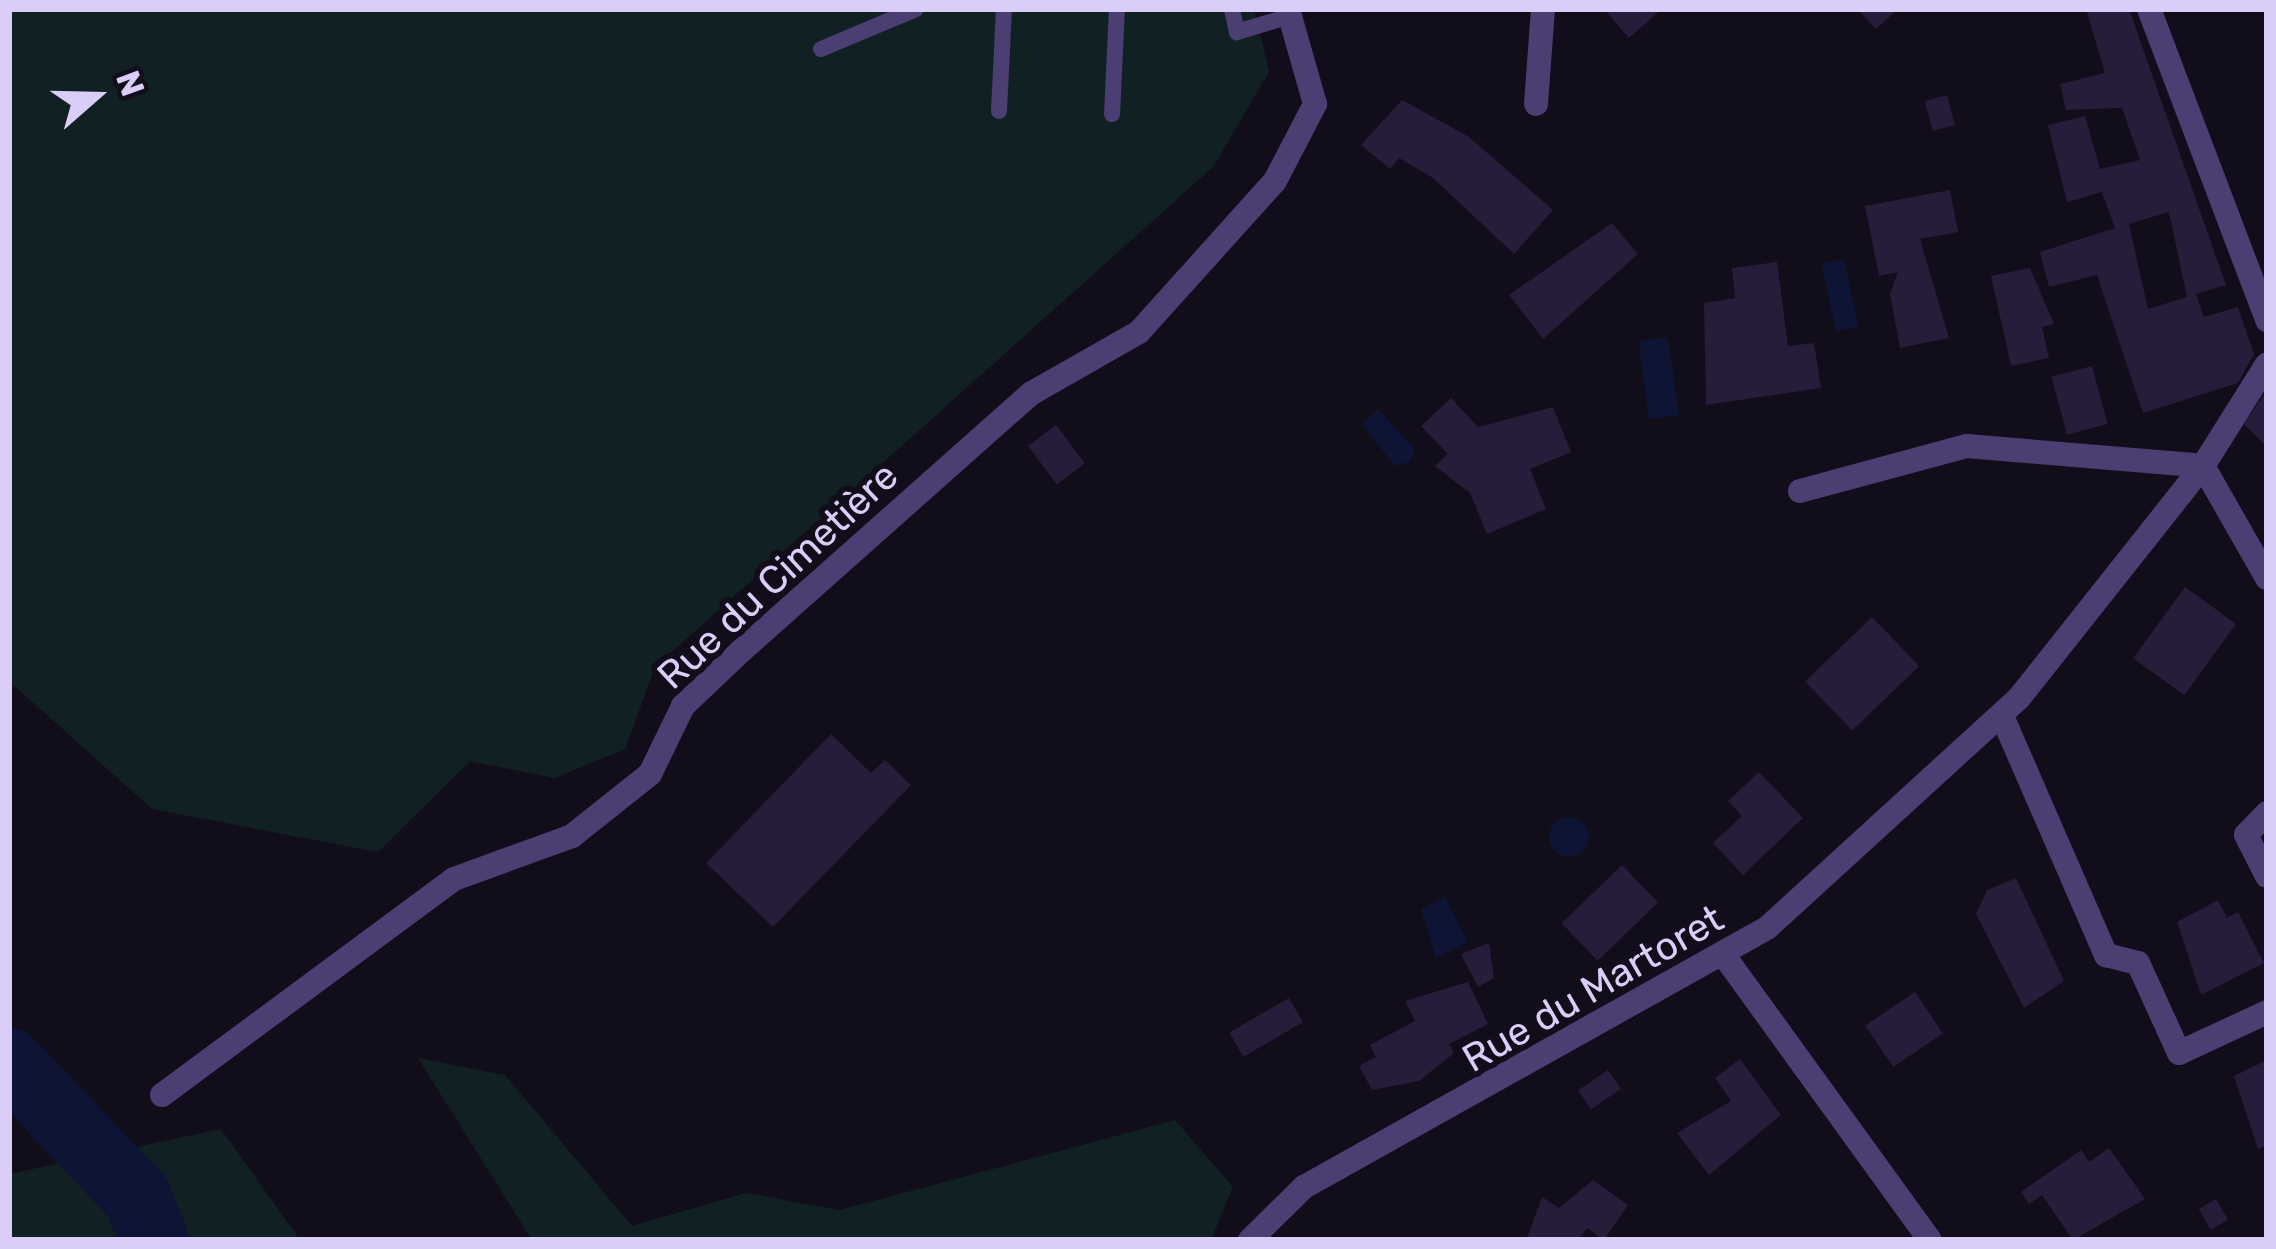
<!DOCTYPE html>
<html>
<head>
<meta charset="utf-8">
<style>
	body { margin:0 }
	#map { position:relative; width:2276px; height:1249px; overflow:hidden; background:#120d1a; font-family:Rubik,sans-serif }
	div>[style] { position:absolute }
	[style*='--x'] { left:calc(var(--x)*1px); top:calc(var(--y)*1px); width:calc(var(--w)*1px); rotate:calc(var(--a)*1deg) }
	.green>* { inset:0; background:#112123 }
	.water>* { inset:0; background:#0e1433; transform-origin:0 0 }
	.round { border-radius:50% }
	.river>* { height:69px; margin:-34.5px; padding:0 34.5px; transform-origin:34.5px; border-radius:34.5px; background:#0e1433 }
	.building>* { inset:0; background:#271c39; transform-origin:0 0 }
	.service>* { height:16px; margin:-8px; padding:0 8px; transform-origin:8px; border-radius:8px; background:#4a3e73 }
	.minor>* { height:24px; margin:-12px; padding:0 12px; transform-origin:12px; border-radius:12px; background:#4a3e73 }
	span { translate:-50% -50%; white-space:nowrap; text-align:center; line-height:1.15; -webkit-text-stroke:12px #120d1a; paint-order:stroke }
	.street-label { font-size:39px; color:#dacdf8 }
	.frame { position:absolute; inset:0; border:12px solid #dacdf8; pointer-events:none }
	.north { position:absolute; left:36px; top:36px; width:120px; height:120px; -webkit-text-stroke:9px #120d1a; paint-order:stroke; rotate:70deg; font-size:33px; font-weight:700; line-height:48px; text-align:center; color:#dacdf8 }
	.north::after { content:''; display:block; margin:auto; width:42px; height:54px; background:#dacdf8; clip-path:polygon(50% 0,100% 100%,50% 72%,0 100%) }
</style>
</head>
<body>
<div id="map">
	<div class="green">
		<div style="clip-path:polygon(9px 9px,1254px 9px,1269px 72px,1213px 167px,655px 667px,625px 749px,555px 778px,470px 761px,378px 852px,152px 809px,9px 681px)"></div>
		<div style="clip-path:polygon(418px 1058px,505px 1075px,632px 1226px,746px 1193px,840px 1210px,1175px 1120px,1233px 1187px,1211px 1240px,532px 1240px)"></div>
		<div style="clip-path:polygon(221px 1129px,300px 1240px,9px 1240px,9px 1174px)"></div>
	</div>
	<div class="water">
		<div style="left:1844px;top:259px;width:69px;height:23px;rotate:78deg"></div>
		<div style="left:1668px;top:337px;width:79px;height:30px;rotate:82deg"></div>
		<div style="clip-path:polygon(1378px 409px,1415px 449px,1409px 462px,1395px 466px,1362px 425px)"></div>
		<div class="round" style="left:1549px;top:817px;width:40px;height:40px"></div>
		<div style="clip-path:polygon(1445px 897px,1468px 942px,1436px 958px,1421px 909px)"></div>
	</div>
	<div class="river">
		<div style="--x:9;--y:1062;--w:186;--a:46.5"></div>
		<div style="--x:137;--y:1197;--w:46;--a:68.4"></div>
	</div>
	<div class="building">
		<div style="clip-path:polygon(1604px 9px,1662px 9px,1629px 38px)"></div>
		<div style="clip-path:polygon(1857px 9px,1898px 9px,1876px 29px)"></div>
		<div style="clip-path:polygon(evenodd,2086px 9px,2129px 9px,2226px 285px,2196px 294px,2204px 317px,2238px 307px,2254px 354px,2238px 383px,2143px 413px,2097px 275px,2049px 287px,2040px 252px,2115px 228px,2102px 192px,2067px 202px,2048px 125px,2085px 116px,2100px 169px,2140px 160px,2122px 108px,2066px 110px,2060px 84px,2105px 73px,2086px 9px,2169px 212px,2187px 297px,2148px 309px,2129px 224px,2169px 212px)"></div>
		<div style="left:1947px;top:95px;width:31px;height:23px;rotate:75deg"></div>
		<div style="clip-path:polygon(1402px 100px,1469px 137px,1553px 210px,1514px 254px,1433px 178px,1399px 158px,1390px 169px,1361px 145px)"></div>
		<div style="clip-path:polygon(1950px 190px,1958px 232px,1920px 239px,1949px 338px,1900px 348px,1890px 294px,1898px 272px,1879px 276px,1865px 206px)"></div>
		<div style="clip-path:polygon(1612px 223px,1638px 254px,1543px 339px,1509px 295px)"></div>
		<div style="clip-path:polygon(1777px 262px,1788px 346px,1814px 343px,1821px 388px,1706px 405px,1704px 303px,1735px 298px,1732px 268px)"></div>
		<div style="clip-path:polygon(2030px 268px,2054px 324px,2042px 327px,2049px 358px,2011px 366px,1991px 276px)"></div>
		<div style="left:2092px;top:366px;width:60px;height:42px;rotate:75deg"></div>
		<div style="clip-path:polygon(2267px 390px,2267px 447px,2244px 424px)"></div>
		<div style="clip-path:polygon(1451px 398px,1478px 427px,1553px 407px,1571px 452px,1530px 469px,1546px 509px,1487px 534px,1470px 493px,1435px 466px,1448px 454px,1421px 426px)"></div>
		<div style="left:1056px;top:425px;width:48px;height:35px;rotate:53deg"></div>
		<div style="left:2185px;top:587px;width:63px;height:88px;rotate:36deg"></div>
		<div style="left:1872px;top:617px;width:68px;height:93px;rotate:46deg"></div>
		<div style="clip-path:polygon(831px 734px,871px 773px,885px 760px,911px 785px,773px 927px,706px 863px)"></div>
		<div style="clip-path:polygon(1759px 772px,1803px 818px,1743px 875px,1713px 843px,1742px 816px,1728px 801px)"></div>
		<div style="left:1622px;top:865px;width:52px;height:84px;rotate:46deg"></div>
		<div style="clip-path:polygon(2016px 878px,2064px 981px,2024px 1008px,1976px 914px,1987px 890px)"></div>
		<div style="clip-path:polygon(2218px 900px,2227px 918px,2238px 912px,2264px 963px,2201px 995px,2177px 922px)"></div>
		<div style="clip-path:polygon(1489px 943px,1494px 978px,1478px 987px,1461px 954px)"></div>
		<div style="clip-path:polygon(1468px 982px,1488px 1024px,1449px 1044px,1454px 1053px,1419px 1081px,1372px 1090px,1359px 1066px,1376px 1057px,1370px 1045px,1415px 1021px,1405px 1001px)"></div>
		<div style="left:1915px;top:992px;width:50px;height:60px;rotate:56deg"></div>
		<div style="left:1289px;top:998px;width:28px;height:69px;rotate:60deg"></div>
		<div style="clip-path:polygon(1740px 1059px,1781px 1115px,1709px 1175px,1677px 1133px,1731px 1101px,1715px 1078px)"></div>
		<div style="clip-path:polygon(2267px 1060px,2267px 1145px,2258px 1149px,2234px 1076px)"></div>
		<div style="left:1608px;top:1070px;width:23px;height:36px;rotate:56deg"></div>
		<div style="clip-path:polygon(2109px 1148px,2145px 1199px,2073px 1240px,2042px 1195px,2029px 1204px,2021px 1192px,2081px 1150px,2089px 1162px)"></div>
		<div style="clip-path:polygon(1593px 1180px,1628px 1205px,1604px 1240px,1587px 1228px,1578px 1240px,1527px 1238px,1542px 1197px,1559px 1208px)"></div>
		<div style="left:2216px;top:1199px;width:24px;height:20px;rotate:60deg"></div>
	</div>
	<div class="service">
		<div style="--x:1232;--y:9;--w:24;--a:78"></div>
		<div style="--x:1237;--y:32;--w:55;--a:-16.8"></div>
		<div style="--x:821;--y:49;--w:103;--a:-22.8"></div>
		<div style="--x:999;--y:111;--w:102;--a:-87.2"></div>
		<div style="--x:1112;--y:114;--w:105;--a:-87.3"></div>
	</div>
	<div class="minor">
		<div style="--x:2149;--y:9;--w:333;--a:69.2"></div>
		<div style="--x:1536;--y:104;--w:95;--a:-85.8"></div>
		<div style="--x:1800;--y:491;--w:173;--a:-15.1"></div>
		<div style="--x:1967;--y:446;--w:237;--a:4.8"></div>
		<div style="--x:2203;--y:466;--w:129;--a:60.3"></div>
		<div style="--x:2002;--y:716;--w:261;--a:66.5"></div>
		<div style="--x:2106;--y:955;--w:33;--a:14"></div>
		<div style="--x:2138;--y:963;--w:99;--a:65.5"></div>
		<div style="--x:2179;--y:1053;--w:97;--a:-25"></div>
		<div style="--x:2267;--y:813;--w:30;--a:134"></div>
		<div style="--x:2246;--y:835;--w:46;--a:62.9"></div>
		<div style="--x:1725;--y:957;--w:349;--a:54.1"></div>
		<div style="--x:162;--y:1095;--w:363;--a:-36.5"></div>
		<div style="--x:454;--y:879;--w:126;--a:-20"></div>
		<div style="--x:572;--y:836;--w:100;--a:-38.5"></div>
		<div style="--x:650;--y:774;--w:76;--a:-64.1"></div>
		<div style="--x:683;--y:706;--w:80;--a:-43.5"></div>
		<div style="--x:741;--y:651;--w:389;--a:-41.6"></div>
		<div style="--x:1032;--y:393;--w:123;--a:-29.7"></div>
		<div style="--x:1139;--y:332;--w:203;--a:-48"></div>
		<div style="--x:1275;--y:181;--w:87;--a:-62.5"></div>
		<div style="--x:1315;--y:104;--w:99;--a:-105.9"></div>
		<div style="--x:1250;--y:1240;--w:76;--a:-44.5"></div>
		<div style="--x:1304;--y:1187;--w:531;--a:-29.22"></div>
		<div style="--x:1767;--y:928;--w:341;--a:-42.4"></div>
		<div style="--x:2019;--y:698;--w:296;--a:-51.6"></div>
		<div style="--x:2203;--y:466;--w:120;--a:-57.9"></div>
	</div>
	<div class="street-label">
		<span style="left:778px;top:576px;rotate:-43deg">Rue du Cimetière</span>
		<span style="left:1593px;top:989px;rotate:-30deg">Rue du Martoret</span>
	</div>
	<div class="frame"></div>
	<div class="north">N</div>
</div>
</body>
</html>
